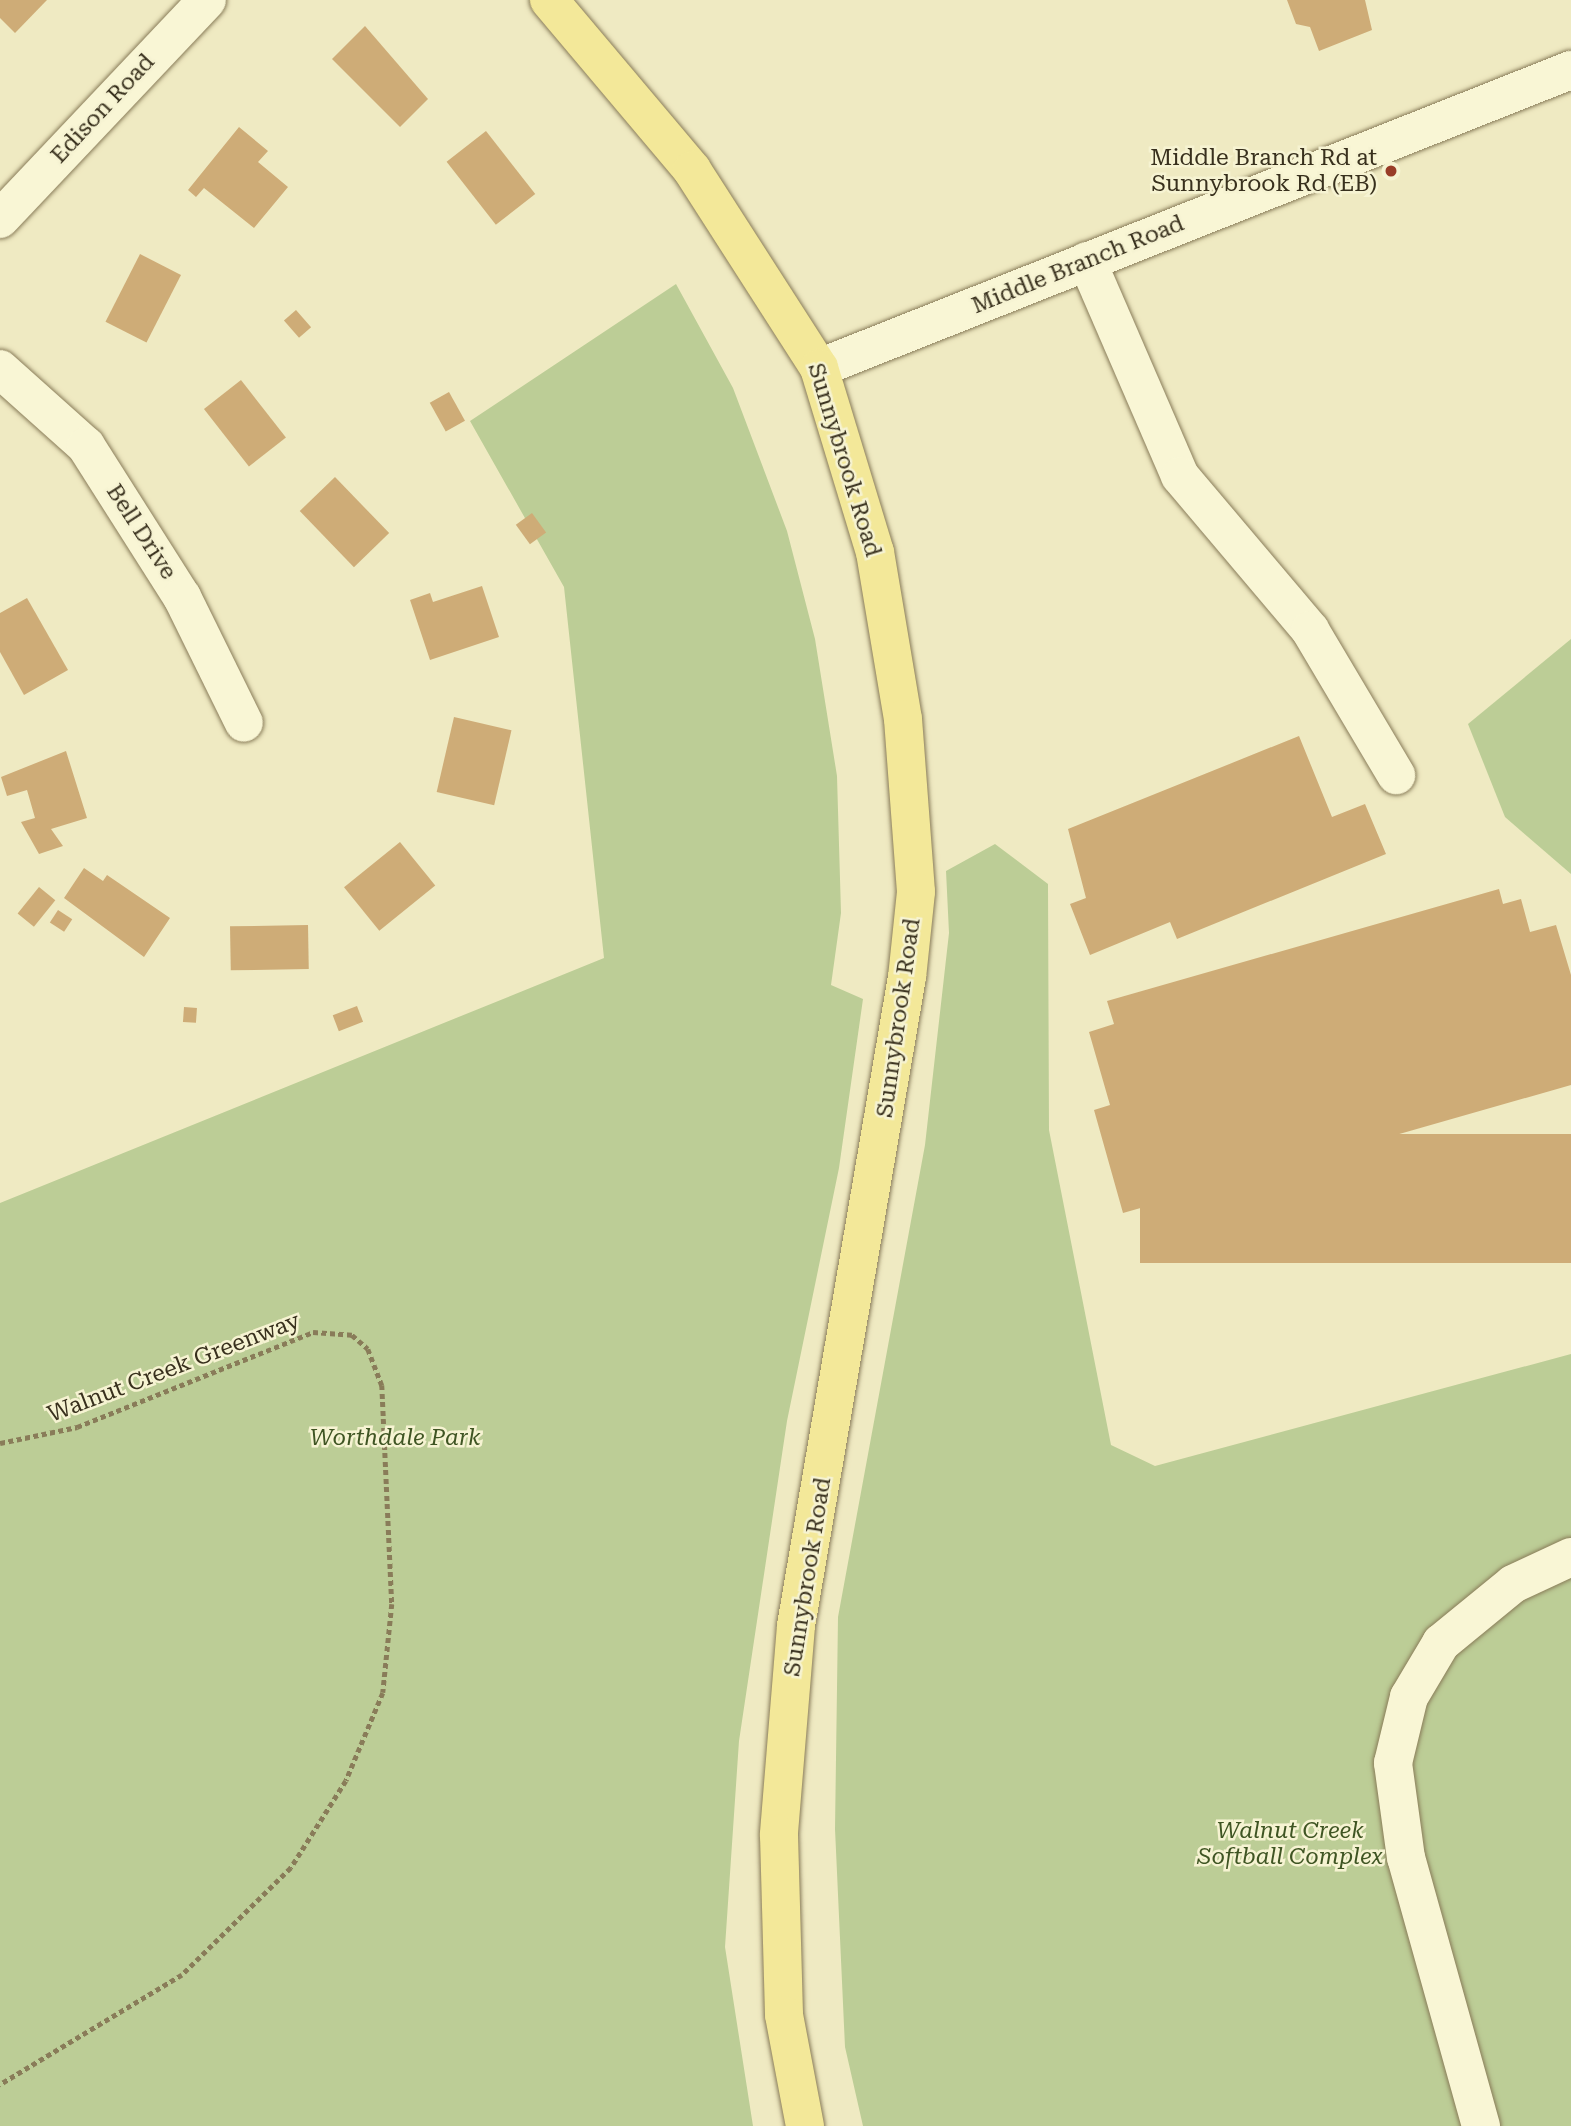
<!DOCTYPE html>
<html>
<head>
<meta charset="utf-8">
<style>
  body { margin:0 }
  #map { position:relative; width:1571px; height:2126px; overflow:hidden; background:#efeac2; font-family:"Roboto Serif",serif }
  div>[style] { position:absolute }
  .green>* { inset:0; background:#bccd96 }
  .building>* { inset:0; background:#ceac77; transform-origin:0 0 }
  .path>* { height:4.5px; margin-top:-2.25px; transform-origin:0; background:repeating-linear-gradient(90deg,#897c59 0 5px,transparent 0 8.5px) }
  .roads { filter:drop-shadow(0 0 2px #897c59) drop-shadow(0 0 2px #897c59) }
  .minor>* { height:38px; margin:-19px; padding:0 19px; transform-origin:19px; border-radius:19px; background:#f9f6d5 }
  .major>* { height:38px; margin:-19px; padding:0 19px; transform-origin:19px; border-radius:19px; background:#f3e899 }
  .dots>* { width:19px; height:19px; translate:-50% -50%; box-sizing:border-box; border:4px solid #f6f3d2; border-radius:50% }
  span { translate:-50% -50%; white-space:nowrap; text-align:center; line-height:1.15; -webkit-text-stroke:5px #f6f3d2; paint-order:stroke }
  .street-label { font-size:23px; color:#38301d }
  .poi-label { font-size:23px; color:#38301d }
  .right { translate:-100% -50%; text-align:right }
  .park-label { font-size:23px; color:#3f5523; font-style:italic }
</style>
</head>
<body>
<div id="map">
  <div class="green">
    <i style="clip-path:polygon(676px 284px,733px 388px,787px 531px,815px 639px,837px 776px,841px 913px,831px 985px,863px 999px,839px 1168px,787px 1421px,739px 1741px,725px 1947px,753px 2126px,0 2126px,0 1203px,604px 958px,564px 587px,470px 421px)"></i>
    <i style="clip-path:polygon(1571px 639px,1571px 874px,1505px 817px,1468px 724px)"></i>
    <i style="clip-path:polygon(995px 844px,1048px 884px,1049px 1130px,1111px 1445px,1155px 1466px,1571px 1354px,1571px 2126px,863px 2126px,845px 2047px,835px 1829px,838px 1617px,925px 1145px,949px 933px,946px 871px)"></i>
  </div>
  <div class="building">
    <i style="clip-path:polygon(0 0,47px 0,15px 33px,0 18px)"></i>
    <i style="clip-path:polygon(1287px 0,1365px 0,1372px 30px,1319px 51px,1310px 27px,1296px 24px)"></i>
    <i style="clip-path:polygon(365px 26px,428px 99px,400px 127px,332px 59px)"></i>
    <i style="clip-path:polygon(239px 127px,268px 151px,258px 162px,288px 187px,254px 228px,204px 188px,196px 197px,188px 190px)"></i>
    <i style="left:486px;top:131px;width:80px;height:50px;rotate:52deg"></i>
    <i style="left:140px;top:254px;width:46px;height:76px;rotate:27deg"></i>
    <i style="left:296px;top:310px;width:23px;height:16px;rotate:49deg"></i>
    <i style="left:241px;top:380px;width:73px;height:47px;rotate:52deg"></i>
    <i style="left:449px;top:392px;width:33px;height:22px;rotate:61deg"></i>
    <i style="left:335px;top:477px;width:78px;height:49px;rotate:46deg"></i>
    <i style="left:532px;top:513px;width:24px;height:20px;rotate:54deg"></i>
    <i style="clip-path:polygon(482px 586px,499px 637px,430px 660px,410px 600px,430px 593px,433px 602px)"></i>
    <i style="clip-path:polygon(27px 598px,68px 670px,24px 695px,0 652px,0 613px)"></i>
    <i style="left:454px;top:717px;width:59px;height:77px;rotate:13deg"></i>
    <i style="clip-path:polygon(1299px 736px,1332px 817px,1365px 804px,1386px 854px,1177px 939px,1170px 922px,1090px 955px,1070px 904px,1086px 898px,1068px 829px)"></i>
    <i style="clip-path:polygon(66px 751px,87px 818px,51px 829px,63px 846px,39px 854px,21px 822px,35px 818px,27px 790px,7px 796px,1px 777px)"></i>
    <i style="left:400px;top:842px;width:56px;height:72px;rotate:51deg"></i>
    <i style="clip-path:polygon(84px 868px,103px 881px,107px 875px,170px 918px,144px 957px,64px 898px)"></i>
    <i style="left:39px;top:887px;width:21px;height:34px;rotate:39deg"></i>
    <i style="clip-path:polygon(1499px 889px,1503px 904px,1521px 899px,1530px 932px,1556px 925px,1571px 975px,1571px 1085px,1123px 1213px,1094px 1110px,1110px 1105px,1089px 1032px,1114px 1024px,1107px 1001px)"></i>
    <i style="left:58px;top:910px;width:17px;height:15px;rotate:33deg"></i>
    <i style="left:308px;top:925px;width:44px;height:78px;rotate:89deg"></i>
    <i style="left:357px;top:1006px;width:17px;height:26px;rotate:69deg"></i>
    <i style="left:184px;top:1007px;width:13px;height:15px;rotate:4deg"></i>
    <i style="left:1571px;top:1134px;width:129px;height:431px;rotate:90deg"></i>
  </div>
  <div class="path">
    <i style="left:0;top:1443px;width:79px;rotate:-11.7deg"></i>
    <i style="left:77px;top:1427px;width:254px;rotate:-21.9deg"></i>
    <i style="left:313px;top:1332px;width:39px;rotate:4deg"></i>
    <i style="left:352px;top:1335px;width:21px;rotate:41deg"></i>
    <i style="left:368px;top:1349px;width:39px;rotate:69deg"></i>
    <i style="left:382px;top:1385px;width:219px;rotate:87.4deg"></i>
    <i style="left:392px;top:1604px;width:89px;rotate:95.8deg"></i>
    <i style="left:383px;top:1693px;width:95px;rotate:112.8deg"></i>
    <i style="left:346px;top:1781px;width:103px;rotate:122.3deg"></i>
    <i style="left:291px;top:1868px;width:153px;rotate:135.5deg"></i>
    <i style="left:182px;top:1975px;width:213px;rotate:148.9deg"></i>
  </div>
  <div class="roads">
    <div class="minor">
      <i style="left:0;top:219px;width:301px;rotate:-46.6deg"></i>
      <i style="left:1087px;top:261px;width:234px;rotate:66.6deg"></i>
      <i style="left:1180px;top:476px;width:202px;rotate:49.8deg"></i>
      <i style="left:1310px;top:630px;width:169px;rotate:59.3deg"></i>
      <i style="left:819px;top:368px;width:809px;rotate:-21.62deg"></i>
      <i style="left:0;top:369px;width:115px;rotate:41.8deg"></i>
      <i style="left:86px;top:446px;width:179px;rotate:57.6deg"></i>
      <i style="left:182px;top:597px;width:140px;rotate:63.8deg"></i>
      <i style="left:1481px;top:2126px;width:278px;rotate:-105.6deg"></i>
      <i style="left:1406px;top:1858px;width:96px;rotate:-97.8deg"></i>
      <i style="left:1393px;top:1763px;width:68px;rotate:-76.4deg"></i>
      <i style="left:1409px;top:1697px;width:63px;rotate:-59.3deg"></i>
      <i style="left:1441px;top:1643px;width:93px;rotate:-39.3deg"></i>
      <i style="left:1513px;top:1584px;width:64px;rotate:-25deg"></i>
    </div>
    <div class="major">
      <i style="left:549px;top:0;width:222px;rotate:49.9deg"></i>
      <i style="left:692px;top:170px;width:235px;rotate:57.3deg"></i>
      <i style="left:819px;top:368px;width:192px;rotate:73.1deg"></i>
      <i style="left:875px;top:552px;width:169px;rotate:80.5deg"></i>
      <i style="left:903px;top:719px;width:173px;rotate:85.7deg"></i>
      <i style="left:916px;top:892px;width:85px;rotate:96deg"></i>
      <i style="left:907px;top:977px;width:658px;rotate:99.71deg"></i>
      <i style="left:796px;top:1626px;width:210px;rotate:94.7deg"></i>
      <i style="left:779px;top:1835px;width:180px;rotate:88.4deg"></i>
      <i style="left:784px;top:2015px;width:113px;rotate:79.3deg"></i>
    </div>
  </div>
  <div class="dots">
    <i style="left:1391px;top:171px;background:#993d28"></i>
  </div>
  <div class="street-label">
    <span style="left:103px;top:109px;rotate:-47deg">Edison Road</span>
    <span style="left:1078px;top:265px;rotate:-22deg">Middle Branch Road</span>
    <span style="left:844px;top:460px;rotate:73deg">Sunnybrook Road</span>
    <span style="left:141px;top:532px;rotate:57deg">Bell Drive</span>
    <span style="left:899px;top:1018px;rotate:-82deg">Sunnybrook Road</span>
    <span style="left:174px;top:1368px;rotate:-21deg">Walnut Creek Greenway</span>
    <span style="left:808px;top:1577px;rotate:-81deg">Sunnybrook Road</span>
  </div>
  <div class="poi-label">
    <span class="right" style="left:1377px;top:171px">Middle Branch Rd at<br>Sunnybrook Rd (EB)</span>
  </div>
  <div class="park-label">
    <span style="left:395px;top:1438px">Worthdale Park</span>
    <span style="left:1290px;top:1844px">Walnut Creek<br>Softball Complex</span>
  </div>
</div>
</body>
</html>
